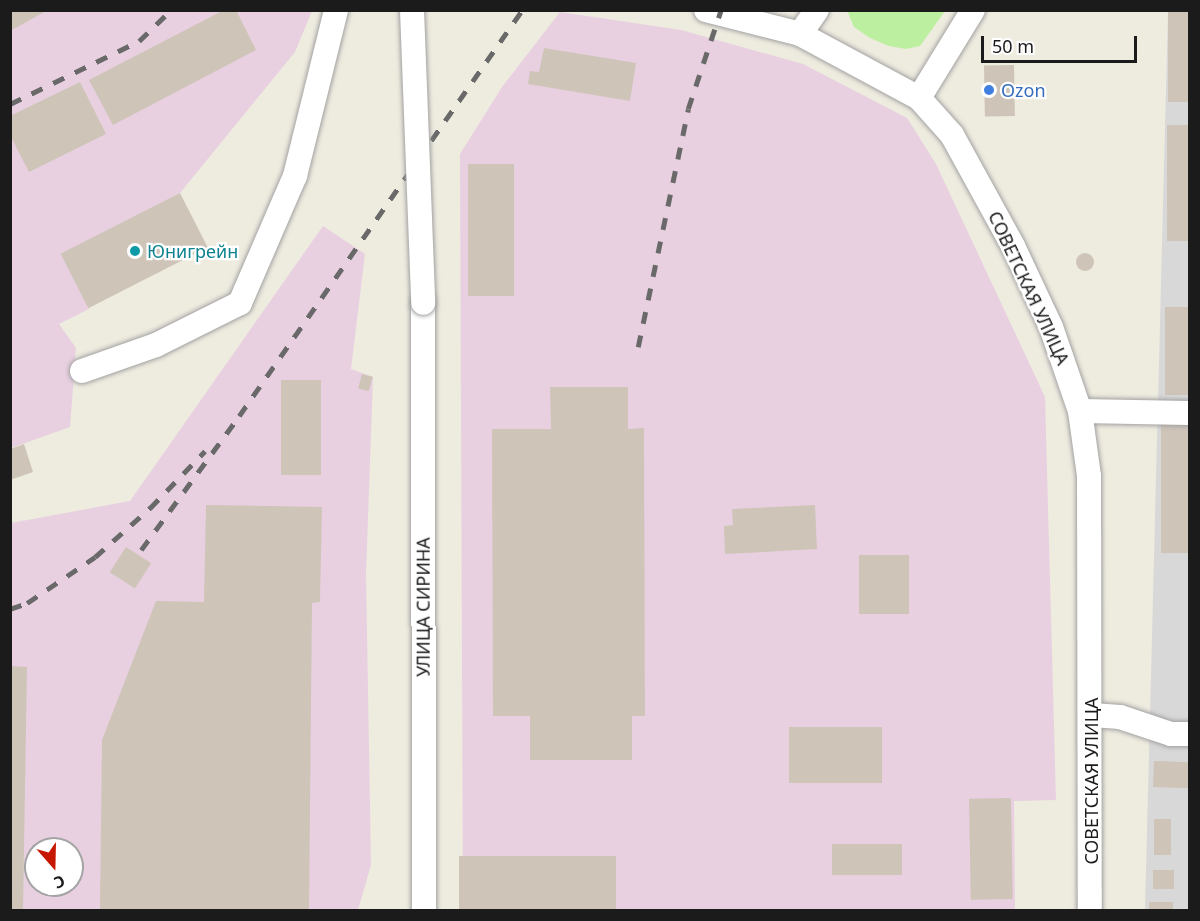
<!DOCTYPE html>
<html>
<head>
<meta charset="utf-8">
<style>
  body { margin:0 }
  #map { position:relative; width:1200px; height:921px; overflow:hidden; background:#eeebdf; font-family:"Noto Sans",sans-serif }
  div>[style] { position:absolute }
  .residential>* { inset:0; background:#d9d8d8 }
  .industrial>* { inset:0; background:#e8d0e1 }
  .grass>* { inset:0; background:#bcef9f }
  .building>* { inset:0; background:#cec4b8; transform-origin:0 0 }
  .round { border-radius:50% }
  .roads { filter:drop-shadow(0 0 2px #a2a2a2) drop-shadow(0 0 2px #a2a2a2) }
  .minor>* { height:24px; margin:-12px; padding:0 12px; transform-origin:12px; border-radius:12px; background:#fff }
  .rail>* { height:4.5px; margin-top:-2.25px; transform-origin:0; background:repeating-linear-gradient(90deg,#696969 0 12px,transparent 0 24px) }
  .bridges { filter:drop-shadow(0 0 2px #a2a2a2) drop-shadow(0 0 2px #a2a2a2) }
  .minor-bridge>* { height:24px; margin:-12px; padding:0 12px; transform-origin:12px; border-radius:12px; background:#fff }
  .dots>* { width:16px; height:16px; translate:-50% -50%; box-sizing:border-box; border:3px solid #fff; border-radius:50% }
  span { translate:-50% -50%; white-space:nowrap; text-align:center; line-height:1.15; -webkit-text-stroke:4.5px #fff; paint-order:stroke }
  .shop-label { font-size:18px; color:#366cbe }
  .left { translate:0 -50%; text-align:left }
  .culture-label { font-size:18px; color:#0d838f }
  .street-label { font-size:18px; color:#1b1b1b }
  .frame { position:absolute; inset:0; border:12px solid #1b1b1b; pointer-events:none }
  .north { position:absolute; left:24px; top:837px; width:60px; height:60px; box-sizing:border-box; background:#fff; border:2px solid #a4a4a4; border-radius:50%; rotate:160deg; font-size:16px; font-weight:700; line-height:24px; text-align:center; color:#1b1b1b }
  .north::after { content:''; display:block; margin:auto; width:21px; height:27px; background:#c61800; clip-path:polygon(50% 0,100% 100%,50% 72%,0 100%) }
  .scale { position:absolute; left:981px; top:36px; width:156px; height:27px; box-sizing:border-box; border:3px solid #1b1b1b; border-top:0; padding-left:8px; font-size:18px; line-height:21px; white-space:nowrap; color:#1b1b1b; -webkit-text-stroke:4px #fff; paint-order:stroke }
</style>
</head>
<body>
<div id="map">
  <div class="residential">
    <i style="clip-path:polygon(1168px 11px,1189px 11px,1189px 910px,1145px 910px)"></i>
  </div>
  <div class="industrial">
    <i style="clip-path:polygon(11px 11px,312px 11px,295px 52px,180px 193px,62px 255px,89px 309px,59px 324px,76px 348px,70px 427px,11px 448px)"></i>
    <i style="clip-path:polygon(560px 12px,681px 30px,803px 64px,907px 118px,936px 164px,1045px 397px,1056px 800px,1014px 801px,1015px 910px,463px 910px,460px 154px,502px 87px)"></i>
    <i style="clip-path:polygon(evenodd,323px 226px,365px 254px,351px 369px,373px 377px,366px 574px,371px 865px,358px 910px,11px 910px,11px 523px,130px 501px,323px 226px,36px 849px,72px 849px,72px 885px,36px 885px,36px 849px)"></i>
  </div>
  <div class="grass">
    <i style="clip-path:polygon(847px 10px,945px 10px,945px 11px,920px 46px,906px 49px,889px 46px,870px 38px,854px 27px)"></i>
  </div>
  <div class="building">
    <i style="clip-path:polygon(10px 10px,48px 10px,10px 31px)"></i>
    <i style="clip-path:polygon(224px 10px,236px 10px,256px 50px,113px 125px,89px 80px)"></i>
    <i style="left:1168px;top:10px;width:22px;height:92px"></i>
    <i style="clip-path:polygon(544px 48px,636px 63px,630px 101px,528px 84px,530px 71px,539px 72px)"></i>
    <i style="left:1014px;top:65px;width:51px;height:30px;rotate:89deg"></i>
    <i style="clip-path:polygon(80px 82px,106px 134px,29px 172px,10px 135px,10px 116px)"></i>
    <i style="left:1167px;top:125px;width:23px;height:116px"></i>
    <i style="left:468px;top:164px;width:46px;height:132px"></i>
    <i style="left:180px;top:193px;width:61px;height:134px;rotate:63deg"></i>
    <i class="round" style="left:1076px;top:253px;width:18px;height:18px"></i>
    <i style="left:1165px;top:307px;width:25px;height:88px"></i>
    <i style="left:362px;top:374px;width:11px;height:15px;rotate:15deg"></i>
    <i style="left:281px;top:380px;width:40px;height:95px"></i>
    <i style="clip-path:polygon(550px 387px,628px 387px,628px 429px,644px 428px,645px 716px,632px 716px,632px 760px,530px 760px,530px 716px,493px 716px,492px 429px,551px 429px)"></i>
    <i style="left:1161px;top:424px;width:29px;height:129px"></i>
    <i style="clip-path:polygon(24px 444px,33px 472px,10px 480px,10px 449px)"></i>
    <i style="clip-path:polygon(206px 505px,322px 507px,320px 602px,312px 603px,309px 910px,100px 910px,102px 740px,156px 601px,204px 602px)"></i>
    <i style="clip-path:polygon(815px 505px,817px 549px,725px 554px,724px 526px,733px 525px,732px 509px)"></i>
    <i style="left:126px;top:547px;width:30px;height:30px;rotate:33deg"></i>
    <i style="left:859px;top:555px;width:50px;height:59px"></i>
    <i style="clip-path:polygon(10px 666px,27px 667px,23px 910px,10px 910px)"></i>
    <i style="left:789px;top:727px;width:93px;height:56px"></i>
    <i style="left:1154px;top:761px;width:36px;height:26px;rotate:2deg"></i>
    <i style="left:1011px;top:798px;width:101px;height:42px;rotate:89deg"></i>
    <i style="left:1154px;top:819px;width:17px;height:36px"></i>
    <i style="left:832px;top:844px;width:70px;height:31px"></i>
    <i style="left:616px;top:856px;width:54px;height:157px;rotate:90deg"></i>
    <i style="left:1153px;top:870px;width:21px;height:19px"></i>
    <i style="left:1149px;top:902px;width:24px;height:8px"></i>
  </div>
  <div class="roads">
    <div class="minor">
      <i style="left:706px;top:10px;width:97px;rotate:14.3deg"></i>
      <i style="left:800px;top:34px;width:135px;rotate:28.3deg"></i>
      <i style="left:919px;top:98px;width:50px;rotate:48.3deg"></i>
      <i style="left:952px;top:135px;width:127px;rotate:61.2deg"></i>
      <i style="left:1013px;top:246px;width:89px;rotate:64.9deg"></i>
      <i style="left:1051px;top:327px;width:89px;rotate:71deg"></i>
      <i style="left:1080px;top:411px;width:66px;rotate:82.1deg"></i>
      <i style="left:1089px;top:476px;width:434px;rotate:89.9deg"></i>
      <i style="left:800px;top:34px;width:29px;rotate:-55deg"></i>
      <i style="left:919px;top:98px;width:103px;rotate:-58.5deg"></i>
      <i style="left:423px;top:303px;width:607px;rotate:89.91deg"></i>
      <i style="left:82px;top:371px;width:78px;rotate:-19.4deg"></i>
      <i style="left:156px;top:345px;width:94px;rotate:-26.6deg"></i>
      <i style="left:240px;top:303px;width:138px;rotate:-66.6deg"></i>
      <i style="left:295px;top:176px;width:171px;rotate:-76.1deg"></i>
      <i style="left:1080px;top:411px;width:110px;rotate:1deg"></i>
      <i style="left:1092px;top:715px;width:28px;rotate:4deg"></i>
      <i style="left:1120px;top:717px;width:54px;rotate:18.4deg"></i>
      <i style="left:1171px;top:734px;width:19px"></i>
    </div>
  </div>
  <div class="rail">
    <i style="left:10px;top:104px;width:144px;rotate:-26deg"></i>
    <i style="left:139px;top:41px;width:45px;rotate:-44.1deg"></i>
    <i style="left:638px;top:347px;width:243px;rotate:-78.1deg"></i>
    <i style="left:688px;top:109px;width:104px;rotate:-71.6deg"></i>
    <i style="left:141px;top:550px;width:166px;rotate:-53.8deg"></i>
    <i style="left:239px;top:416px;width:495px;rotate:-55.1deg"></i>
    <i style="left:10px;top:609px;width:18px;rotate:-19deg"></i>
    <i style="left:27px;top:603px;width:82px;rotate:-34.1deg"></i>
    <i style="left:95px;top:557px;width:74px;rotate:-41.7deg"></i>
    <i style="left:150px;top:508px;width:79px;rotate:-46deg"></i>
  </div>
  <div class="bridges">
    <div class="minor-bridge">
      <i style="left:412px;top:10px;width:293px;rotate:87.8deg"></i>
    </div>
  </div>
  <div class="dots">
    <i style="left:989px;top:90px;background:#3f7fe0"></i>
    <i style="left:135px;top:251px;background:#0f9aa8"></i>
  </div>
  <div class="shop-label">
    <span class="left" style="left:1001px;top:90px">Ozon</span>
  </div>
  <div class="culture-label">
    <span class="left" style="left:147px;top:251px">Юнигрейн</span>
  </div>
  <div class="street-label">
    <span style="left:1029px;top:288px;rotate:65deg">СОВЕТСКАЯ УЛИЦА</span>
    <span style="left:423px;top:607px;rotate:-90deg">УЛИЦА СИРИНА</span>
    <span style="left:1091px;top:781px;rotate:-90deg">СОВЕТСКАЯ УЛИЦА</span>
  </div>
  <div class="frame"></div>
  <div class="north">С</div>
  <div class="scale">50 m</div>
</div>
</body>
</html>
